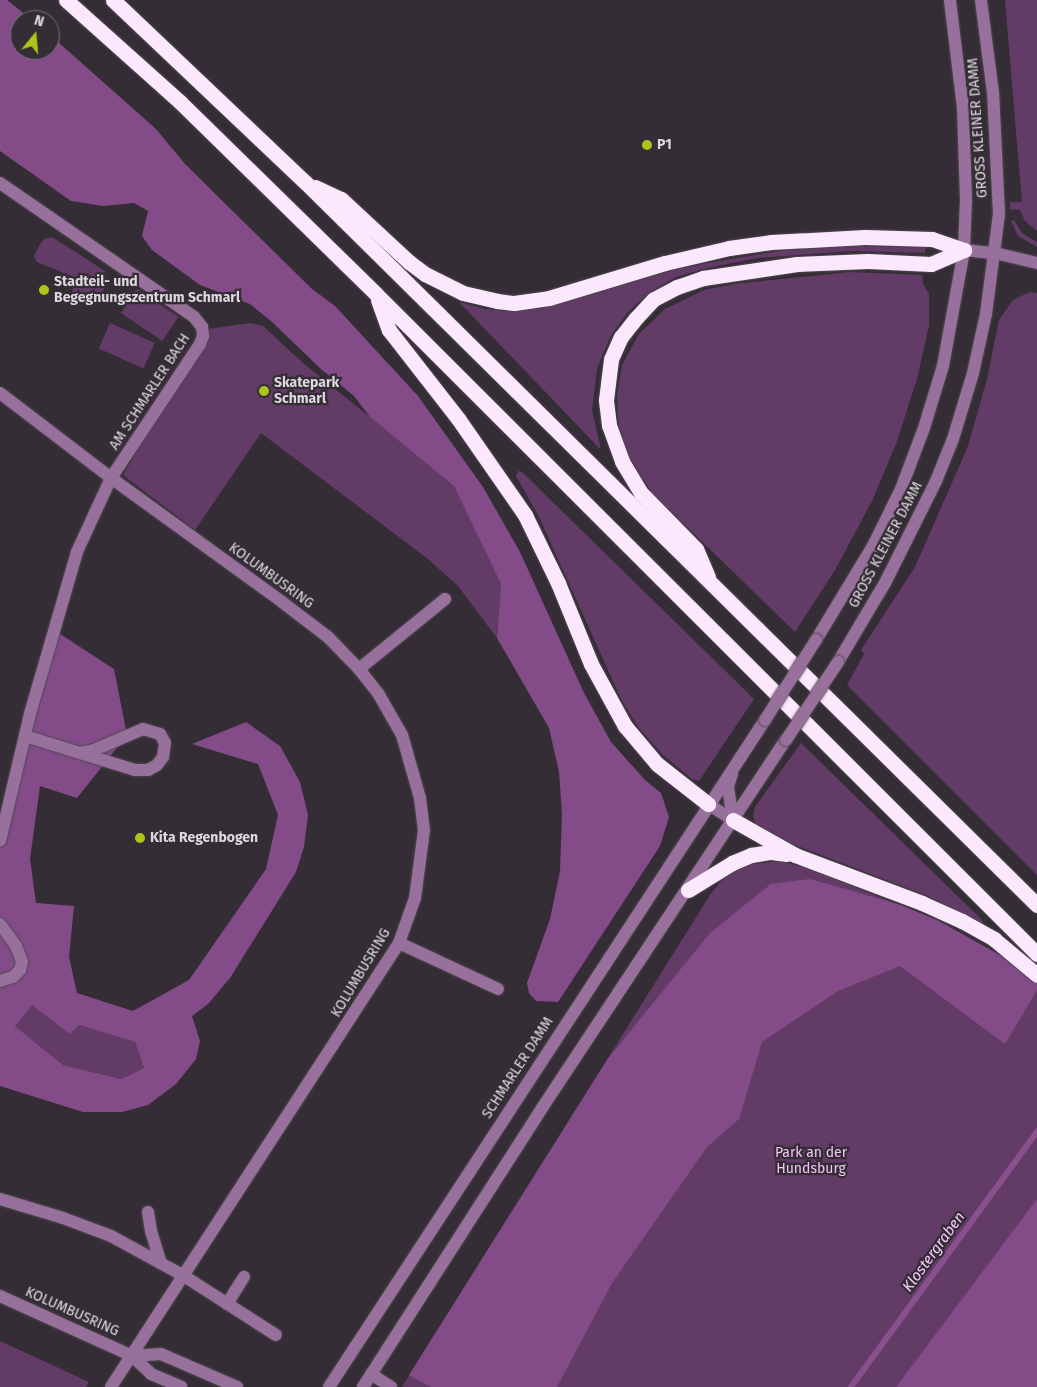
<!DOCTYPE html>
<html>
<head>
<meta charset="utf-8">
<style>
  body { margin:0 }
  #map { position:relative; width:1037px; height:1387px; overflow:hidden; background:#352d36; font-family:"Fira Sans",sans-serif }
  div>[style] { position:absolute }
  .green>* { inset:0; background:#633b67; transform-origin:0 0 }
  .forest>* { inset:0; background:#834c89 }
  .stream>* { height:5.5px; margin:-2.75px; padding:0 2.75px; transform-origin:2.75px; border-radius:2.75px; background:#88518e }
  .roads { filter:drop-shadow(0 0 1px #504851) drop-shadow(0 0 1px #504851) }
  .minor>* { height:12px; margin:-6px; padding:0 6px; transform-origin:6px; border-radius:6px; background:#97709b }
  .highway>* { height:15px; margin:-7.5px; padding:0 7.5px; transform-origin:7.5px; border-radius:7.5px; background:#fbe8fd }
  .bridges { filter:drop-shadow(0 0 1px #504851) drop-shadow(0 0 1px #504851) }
  .minor-bridge>* { height:12px; margin:-6px; padding:0 6px; transform-origin:6px; border-radius:6px; background:#97709b }
  .dots>* { width:14px; height:14px; translate:-50% -50%; box-sizing:border-box; border:2px solid #352d36; border-radius:50% }
  span { translate:-50% -50%; white-space:nowrap; text-align:center; line-height:1.15; -webkit-text-stroke:4.5px #352d36; paint-order:stroke }
  .street-label { font-size:14px; color:#ddd8de }
  .poi-label { font-size:14px; color:#ddd8de; font-weight:700 }
  .left { translate:0 -50%; text-align:left }
  .park-label { font-size:14px; color:#f2c3f6 }
  .water-label { font-size:15px; color:#f9cafe; font-style:italic }
  .north { position:absolute; left:10px; top:10px; width:50px; height:50px; box-sizing:border-box; background:#352d36; border:1px solid #787179; border-radius:50%; rotate:17deg; font-size:14px; font-weight:700; line-height:20px; text-align:center; color:#ddd8de }
  .north::after { content:''; display:block; margin:auto; width:18px; height:22px; background:#aac719; clip-path:polygon(50% 0,100% 100%,50% 72%,0 100%) }
</style>
</head>
<body>
<div id="map">
  <div class="green">
    <i style="clip-path:polygon(1005px 0,1037px 0,1037px 231px,1025px 221px,1020px 210px,1010px 209px,1010px 202px,1022px 202px)"></i>
    <i style="clip-path:polygon(1014px 220px,1022px 233px,1037px 242px,1037px 247px,1018px 236px,1011px 221px)"></i>
    <i style="clip-path:polygon(52px 237px,105px 271px,107px 280px,102px 294px,96px 301px,85px 301px,71px 296px,76px 278px,37px 262px,34px 256px,39px 246px,44px 239px)"></i>
    <i style="clip-path:polygon(860px 246px,925px 247px,925px 253px,851px 251px,758px 258px,707px 268px,676px 277px,650px 292px,628px 312px,610px 337px,597px 369px,592px 410px,601px 450px,459px 302px,485px 309px,511px 311px,542px 308px,674px 270px,707px 263px,785px 250px)"></i>
    <i style="clip-path:polygon(850px 272px,922px 275px,923px 284px,929px 294px,929px 325px,917px 379px,896px 444px,872px 501px,835px 570px,795px 632px,652px 493px,628px 456px,619px 427px,617px 397px,622px 365px,639px 334px,665px 309px,704px 290px,734px 284px)"></i>
    <i style="left:137px;top:289px;width:50px;height:29px;rotate:34deg"></i>
    <i style="clip-path:polygon(1030px 292px,1037px 293px,1037px 875px,847px 685px,864px 654px,861px 650px,915px 567px,968px 446px,987px 379px,999px 320px,1013px 300px)"></i>
    <i style="left:110px;top:323px;width:49px;height:28px;rotate:24deg"></i>
    <i style="clip-path:polygon(250px 323px,263px 326px,303px 363px,454px 485px,501px 584px,497px 638px,458px 586px,428px 559px,261px 433px,195px 530px,123px 475px,208px 329px)"></i>
    <i style="clip-path:polygon(518px 471px,522px 472px,754px 699px,699px 781px,692px 779px,663px 755px,639px 728px,622px 701px,539px 517px,516px 476px)"></i>
    <i style="clip-path:polygon(801px 743px,982px 920px,984px 924px,928px 896px,790px 843px,755px 823px,753px 815px,755px 807px)"></i>
    <i style="clip-path:polygon(782px 861px,818px 872px,939px 921px,1005px 958px,1037px 983px,1037px 1387px,402px 1387px,710px 895px,721px 881px,735px 871px,751px 864px)"></i>
    <i style="clip-path:polygon(32px 1004px,70px 1033px,79px 1025px,135px 1042px,144px 1068px,121px 1079px,63px 1065px,15px 1026px)"></i>
    <i style="clip-path:polygon(0 1341px,89px 1382px,86px 1387px,0 1387px)"></i>
  </div>
  <div class="forest">
    <i style="clip-path:polygon(0 0,7px 0,32px 20px,20px 20px,20px 50px,50px 50px,50px 35px,67px 50px,156px 129px,185px 164px,312px 289px,335px 306px,418px 396px,483px 487px,520px 552px,584px 693px,611px 742px,645px 780px,661px 793px,669px 817px,660px 846px,558px 1002px,536px 1001px,529px 993px,527px 983px,550px 919px,560px 871px,562px 814px,559px 772px,549px 728px,497px 638px,501px 584px,454px 486px,370px 417px,354px 396px,321px 369px,272px 322px,250px 304px,200px 285px,152px 250px,142px 236px,148px 211px,134px 203px,103px 206px,71px 201px,0 151px)"></i>
    <i style="clip-path:polygon(evenodd,54px 630px,114px 669px,127px 735px,77px 798px,40px 786px,30px 859px,36px 903px,74px 906px,69px 957px,77px 993px,133px 1011px,189px 980px,266px 869px,278px 815px,258px 764px,192px 744px,246px 722px,280px 746px,300px 782px,308px 815px,304px 847px,296px 872px,230px 978px,208px 1004px,192px 1016px,200px 1041px,196px 1059px,176px 1084px,148px 1105px,122px 1112px,83px 1112px,0 1086px,0 841px,54px 630px,32px 1005px,70px 1034px,79px 1025px,135px 1042px,144px 1068px,121px 1079px,63px 1065px,15px 1026px,32px 1005px)"></i>
    <i style="clip-path:polygon(810px 879px,901px 905px,939px 921px,1005px 958px,1037px 983px,1037px 990px,1005px 1044px,900px 966px,838px 991px,762px 1042px,739px 1119px,707px 1147px,612px 1283px,557px 1387px,431px 1387px,409px 1375px,607px 1060px,710px 933px,771px 884px)"></i>
    <i style="clip-path:polygon(1037px 1199px,1037px 1387px,896px 1387px)"></i>
  </div>
  <div class="stream">
    <i style="left:851px;top:1387px;width:316px;rotate:-53.9deg"></i>
  </div>
  <div class="roads">
    <div class="minor">
      <i style="left:0;top:183px;width:236px;rotate:34.6deg"></i>
      <i style="left:194px;top:317px;width:13px;rotate:51deg"></i>
      <i style="left:202px;top:327px;width:9px;rotate:84deg"></i>
      <i style="left:203px;top:336px;width:9px;rotate:111deg"></i>
      <i style="left:200px;top:344px;width:161px;rotate:123.6deg"></i>
      <i style="left:111px;top:478px;width:81px;rotate:114.7deg"></i>
      <i style="left:77px;top:552px;width:169px;rotate:106.2deg"></i>
      <i style="left:30px;top:714px;width:130px;rotate:103.3deg"></i>
      <i style="left:964px;top:250px;width:31px;rotate:6deg"></i>
      <i style="left:995px;top:253px;width:43px;rotate:13.4deg"></i>
      <i style="left:0;top:393px;width:140px;rotate:37.4deg"></i>
      <i style="left:111px;top:478px;width:211px;rotate:35.9deg"></i>
      <i style="left:282px;top:602px;width:58px;rotate:37.3deg"></i>
      <i style="left:328px;top:637px;width:45px;rotate:45.9deg"></i>
      <i style="left:359px;top:669px;width:31px;rotate:52deg"></i>
      <i style="left:378px;top:693px;width:48px;rotate:60.3deg"></i>
      <i style="left:402px;top:735px;width:66px;rotate:74.1deg"></i>
      <i style="left:420px;top:798px;width:32px;rotate:83deg"></i>
      <i style="left:424px;top:830px;width:69px;rotate:97.5deg"></i>
      <i style="left:415px;top:898px;width:48px;rotate:109.6deg"></i>
      <i style="left:399px;top:943px;width:529px;rotate:122.97deg"></i>
      <i style="left:816px;top:640px;width:110px;rotate:-58.8deg"></i>
      <i style="left:873px;top:546px;width:64px;rotate:-63.8deg"></i>
      <i style="left:901px;top:489px;width:65px;rotate:-69.3deg"></i>
      <i style="left:924px;top:428px;width:65px;rotate:-73deg"></i>
      <i style="left:943px;top:366px;width:118px;rotate:-79.7deg"></i>
      <i style="left:964px;top:250px;width:50px;rotate:-87.7deg"></i>
      <i style="left:966px;top:200px;width:92px;rotate:-91.9deg"></i>
      <i style="left:963px;top:108px;width:109px;rotate:-96.9deg"></i>
      <i style="left:838px;top:662px;width:92px;rotate:-59.3deg"></i>
      <i style="left:885px;top:583px;width:114px;rotate:-63.4deg"></i>
      <i style="left:936px;top:481px;width:45px;rotate:-68deg"></i>
      <i style="left:953px;top:439px;width:69px;rotate:-73.1deg"></i>
      <i style="left:973px;top:373px;width:60px;rotate:-77.6deg"></i>
      <i style="left:986px;top:314px;width:101px;rotate:-82.6deg"></i>
      <i style="left:999px;top:214px;width:121px;rotate:-92.8deg"></i>
      <i style="left:993px;top:93px;width:94px;rotate:-97.4deg"></i>
      <i style="left:359px;top:669px;width:111px;rotate:-39.1deg"></i>
      <i style="left:25px;top:736px;width:115px;rotate:17.2deg"></i>
      <i style="left:135px;top:770px;width:13px"></i>
      <i style="left:148px;top:770px;width:10px;rotate:-29deg"></i>
      <i style="left:157px;top:765px;width:10px;rotate:-53deg"></i>
      <i style="left:163px;top:757px;width:14px;rotate:-82deg"></i>
      <i style="left:165px;top:743px;width:10px;rotate:-119deg"></i>
      <i style="left:160px;top:734px;width:18px;rotate:-164deg"></i>
      <i style="left:143px;top:729px;width:53px;rotate:156.8deg"></i>
      <i style="left:94px;top:750px;width:14px;rotate:168deg"></i>
      <i style="left:732px;top:774px;width:13px;rotate:108deg"></i>
      <i style="left:728px;top:786px;width:34px;rotate:82deg"></i>
      <i style="left:708px;top:804px;width:30px;rotate:33deg"></i>
      <i style="left:0;top:924px;width:27px;rotate:54deg"></i>
      <i style="left:16px;top:946px;width:17px;rotate:69deg"></i>
      <i style="left:22px;top:962px;width:8px;rotate:104deg"></i>
      <i style="left:20px;top:970px;width:10px;rotate:135deg"></i>
      <i style="left:13px;top:977px;width:14px;rotate:163deg"></i>
      <i style="left:399px;top:943px;width:109px;rotate:24.9deg"></i>
      <i style="left:0;top:1199px;width:66px;rotate:16.8deg"></i>
      <i style="left:63px;top:1218px;width:51px;rotate:20.6deg"></i>
      <i style="left:111px;top:1236px;width:83px;rotate:28.7deg"></i>
      <i style="left:184px;top:1276px;width:109px;rotate:32.7deg"></i>
      <i style="left:148px;top:1212px;width:19px;rotate:81deg"></i>
      <i style="left:151px;top:1231px;width:34px;rotate:73deg"></i>
      <i style="left:0;top:1296px;width:145px;rotate:24.4deg"></i>
      <i style="left:132px;top:1356px;width:26px;rotate:43deg"></i>
      <i style="left:151px;top:1374px;width:33px;rotate:23deg"></i>
      <i style="left:227px;top:1304px;width:32px;rotate:-58deg"></i>
      <i style="left:132px;top:1356px;width:29px;rotate:-4deg"></i>
      <i style="left:161px;top:1354px;width:83px;rotate:23.5deg"></i>
      <i style="left:371px;top:1374px;width:24px;rotate:33deg"></i>
      <i style="left:329px;top:1387px;width:797px;rotate:-56.83deg"></i>
      <i style="left:363px;top:1387px;width:331px;rotate:-57.3deg"></i>
      <i style="left:542px;top:1108px;width:442px;rotate:-56.5deg"></i>
    </div>
    <div class="highway">
      <i style="left:66px;top:0;width:153px;rotate:41.8deg"></i>
      <i style="left:180px;top:102px;width:274px;rotate:44.4deg"></i>
      <i style="left:376px;top:294px;width:934px;rotate:44.96deg"></i>
      <i style="left:113px;top:0;width:265px;rotate:43.5deg"></i>
      <i style="left:305px;top:182px;width:1029px;rotate:44.65deg"></i>
      <i style="left:315px;top:187px;width:29px;rotate:25deg"></i>
      <i style="left:341px;top:199px;width:93px;rotate:42.8deg"></i>
      <i style="left:409px;top:262px;width:20px;rotate:37deg"></i>
      <i style="left:425px;top:274px;width:42px;rotate:26.6deg"></i>
      <i style="left:463px;top:293px;width:35px;rotate:13deg"></i>
      <i style="left:497px;top:301px;width:17px;rotate:7deg"></i>
      <i style="left:514px;top:303px;width:35px;rotate:-8deg"></i>
      <i style="left:549px;top:298px;width:121px;rotate:-16.8deg"></i>
      <i style="left:665px;top:263px;width:66px;rotate:-13.2deg"></i>
      <i style="left:729px;top:248px;width:42px;rotate:-8.1deg"></i>
      <i style="left:771px;top:242px;width:94px;rotate:-3deg"></i>
      <i style="left:865px;top:237px;width:67px;rotate:1.7deg"></i>
      <i style="left:932px;top:239px;width:34px;rotate:19deg"></i>
      <i style="left:378px;top:300px;width:32px;rotate:70deg"></i>
      <i style="left:389px;top:330px;width:114px;rotate:52.1deg"></i>
      <i style="left:459px;top:420px;width:116px;rotate:55.2deg"></i>
      <i style="left:525px;top:515px;width:76px;rotate:64.1deg"></i>
      <i style="left:558px;top:583px;width:87px;rotate:67.8deg"></i>
      <i style="left:591px;top:664px;width:71px;rotate:61.3deg"></i>
      <i style="left:625px;top:726px;width:50px;rotate:49.9deg"></i>
      <i style="left:657px;top:764px;width:65px;rotate:38.1deg"></i>
      <i style="left:708px;top:577px;width:30px;rotate:-113deg"></i>
      <i style="left:696px;top:549px;width:78px;rotate:-134.5deg"></i>
      <i style="left:641px;top:493px;width:37px;rotate:-121deg"></i>
      <i style="left:622px;top:461px;width:38px;rotate:-110deg"></i>
      <i style="left:609px;top:425px;width:25px;rotate:-97deg"></i>
      <i style="left:606px;top:400px;width:41px;rotate:-83deg"></i>
      <i style="left:611px;top:359px;width:24px;rotate:-66deg"></i>
      <i style="left:621px;top:337px;width:24px;rotate:-52deg"></i>
      <i style="left:636px;top:318px;width:26px;rotate:-47deg"></i>
      <i style="left:654px;top:299px;width:26px;rotate:-28deg"></i>
      <i style="left:677px;top:287px;width:28px;rotate:-19deg"></i>
      <i style="left:703px;top:278px;width:95px;rotate:-8.5deg"></i>
      <i style="left:797px;top:264px;width:71px;rotate:-2.4deg"></i>
      <i style="left:868px;top:261px;width:63px;rotate:2.7deg"></i>
      <i style="left:931px;top:264px;width:36px;rotate:-23deg"></i>
      <i style="left:733px;top:820px;width:71px;rotate:29.4deg"></i>
      <i style="left:795px;top:855px;width:136px;rotate:20.7deg"></i>
      <i style="left:922px;top:903px;width:44px;rotate:24.2deg"></i>
      <i style="left:962px;top:921px;width:37px;rotate:29deg"></i>
      <i style="left:994px;top:939px;width:56px;rotate:39.9deg"></i>
      <i style="left:688px;top:890px;width:52px;rotate:-31.5deg"></i>
      <i style="left:732px;top:863px;width:21px;rotate:-23deg"></i>
      <i style="left:751px;top:855px;width:20px;rotate:-9deg"></i>
      <i style="left:771px;top:852px;width:16px;rotate:7deg"></i>
    </div>
  </div>
  <div class="bridges">
    <div class="minor-bridge">
      <i style="left:765px;top:720px;width:95px;rotate:-57.5deg"></i>
      <i style="left:786px;top:740px;width:94px;rotate:-56.3deg"></i>
    </div>
  </div>
  <div class="dots">
    <i style="left:647px;top:145px;background:#aac719"></i>
    <i style="left:44px;top:290px;background:#aac719"></i>
    <i style="left:264px;top:391px;background:#aac719"></i>
    <i style="left:140px;top:838px;background:#aac719"></i>
  </div>
  <div class="street-label">
    <span style="left:978px;top:128px;rotate:-94deg">GROSS KLEINER DAMM</span>
    <span style="left:150px;top:392px;rotate:-57deg">AM SCHMARLER BACH</span>
    <span style="left:886px;top:545px;rotate:-62deg">GROSS KLEINER DAMM</span>
    <span style="left:271px;top:576px;rotate:36deg">KOLUMBUSRING</span>
    <span style="left:361px;top:973px;rotate:-59deg">KOLUMBUSRING</span>
    <span style="left:518px;top:1068px;rotate:-57deg">SCHMARLER DAMM</span>
    <span style="left:72px;top:1312px;rotate:24deg">KOLUMBUSRING</span>
  </div>
  <div class="poi-label">
    <span class="left" style="left:657px;top:145px">P1</span>
    <span class="left" style="left:54px;top:290px">Stadteil- und<br>Begegnungszentrum Schmarl</span>
    <span class="left" style="left:274px;top:391px">Skatepark<br>Schmarl</span>
    <span class="left" style="left:150px;top:838px">Kita Regenbogen</span>
  </div>
  <div class="park-label">
    <span style="left:811px;top:1161px">Park an der<br>Hundsburg</span>
  </div>
  <div class="water-label">
    <span style="left:934px;top:1252px;rotate:-54deg">Klostergraben</span>
  </div>
  <div class="north">N</div>
</div>
</body>
</html>
